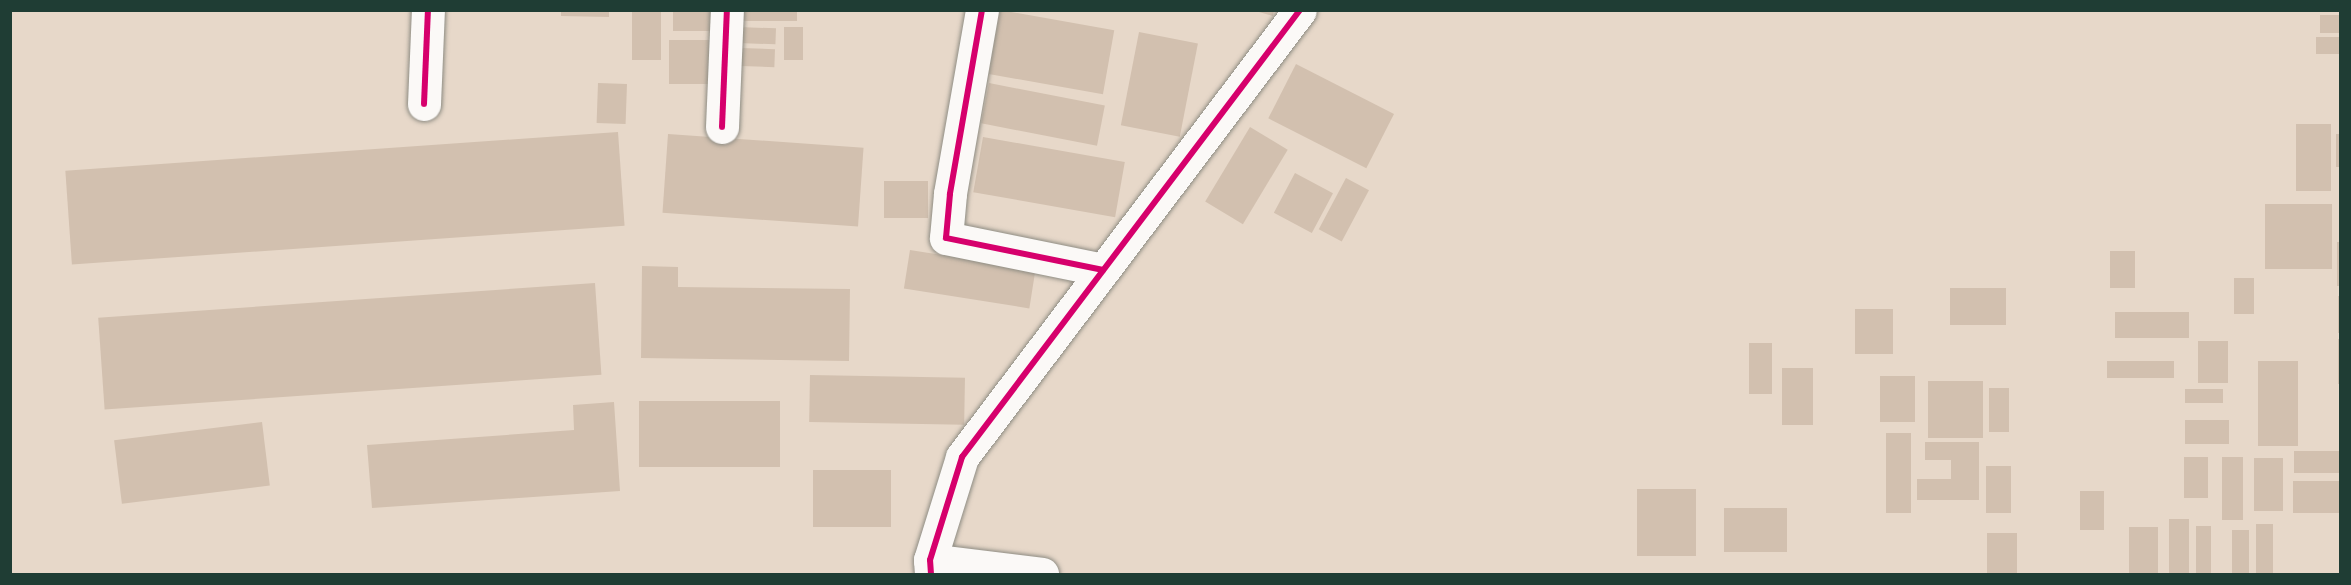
<!DOCTYPE html>
<html>
<head>
<meta charset="utf-8">
<style>
  body { margin:0 }
  #map { position:relative; width:2351px; height:585px; overflow:hidden; background:#e7d8c9; font-family:"IM FELL English",serif }
  div>[style] { position:absolute }
  .building>* { inset:0; background:#d2c0af; transform-origin:0 0 }
  .roads { filter:drop-shadow(0 0 2px #8e8c83) drop-shadow(0 0 2px #8e8c83) }
  .minor>* { height:33px; margin:-16.5px; padding:0 16.5px; transform-origin:16.5px; border-radius:16.5px; background:#fbf9f7 }
  .cycleway>* { height:6px; margin:-3px; padding:0 3px; transform-origin:3px; border-radius:3px; background:#d6006c }
  span { translate:-50% -50%; white-space:nowrap; text-align:center; line-height:1.15; -webkit-text-stroke:5px #fff; paint-order:stroke }
  .frame { position:absolute; inset:0; border:12px solid #1f3d34; pointer-events:none }
</style>
</head>
<body>
<div id="map">
  <div class="building">
    <i style="clip-path:polygon(561px 10px,609px 10px,609px 17px,561px 16px)"></i>
    <i style="left:632px;top:10px;width:29px;height:50px"></i>
    <i style="left:673px;top:10px;width:47px;height:21px"></i>
    <i style="left:734px;top:10px;width:63px;height:11px"></i>
    <i style="left:1000px;top:10px;width:116px;height:65px;rotate:10deg"></i>
    <i style="clip-path:polygon(1252px 10px,1274px 10px,1273px 16px)"></i>
    <i style="left:2320px;top:15px;width:20px;height:18px"></i>
    <i style="left:738px;top:27px;width:38px;height:16px;rotate:2deg"></i>
    <i style="left:784px;top:27px;width:19px;height:33px"></i>
    <i style="left:1139px;top:32px;width:60px;height:95px;rotate:11deg"></i>
    <i style="left:2316px;top:37px;width:24px;height:17px"></i>
    <i style="left:669px;top:40px;width:42px;height:44px"></i>
    <i style="left:741px;top:48px;width:34px;height:18px;rotate:2deg"></i>
    <i style="left:1296px;top:64px;width:110px;height:61px;rotate:27deg"></i>
    <i style="left:598px;top:83px;width:29px;height:40px;rotate:2deg"></i>
    <i style="left:989px;top:83px;width:118px;height:41px;rotate:11deg"></i>
    <i style="left:2296px;top:124px;width:35px;height:67px"></i>
    <i style="left:1250px;top:127px;width:44px;height:87px;rotate:31deg"></i>
    <i style="left:618px;top:132px;width:94px;height:554px;rotate:86deg"></i>
    <i style="left:668px;top:134px;width:196px;height:79px;rotate:4deg"></i>
    <i style="left:2336px;top:134px;width:4px;height:33px"></i>
    <i style="left:983px;top:137px;width:144px;height:56px;rotate:10deg"></i>
    <i style="left:1295px;top:173px;width:43px;height:45px;rotate:28deg"></i>
    <i style="left:1346px;top:178px;width:26px;height:58px;rotate:28deg"></i>
    <i style="left:884px;top:181px;width:44px;height:37px"></i>
    <i style="left:2265px;top:204px;width:67px;height:65px"></i>
    <i style="left:2337px;top:242px;width:3px;height:44px"></i>
    <i style="left:910px;top:250px;width:127px;height:39px;rotate:9deg"></i>
    <i style="left:2110px;top:251px;width:25px;height:37px"></i>
    <i style="clip-path:polygon(642px 266px,678px 267px,678px 287px,850px 289px,849px 361px,641px 358px)"></i>
    <i style="left:2234px;top:278px;width:20px;height:36px"></i>
    <i style="left:595px;top:283px;width:92px;height:498px;rotate:86deg"></i>
    <i style="left:1950px;top:288px;width:56px;height:37px"></i>
    <i style="left:2338px;top:296px;width:2px;height:37px"></i>
    <i style="left:1855px;top:309px;width:38px;height:45px"></i>
    <i style="left:2115px;top:312px;width:74px;height:26px"></i>
    <i style="left:2338px;top:339px;width:2px;height:45px"></i>
    <i style="left:2198px;top:341px;width:30px;height:42px"></i>
    <i style="left:1749px;top:343px;width:23px;height:51px"></i>
    <i style="left:2107px;top:361px;width:67px;height:17px"></i>
    <i style="left:2258px;top:361px;width:40px;height:85px"></i>
    <i style="left:1782px;top:368px;width:31px;height:57px"></i>
    <i style="left:810px;top:375px;width:155px;height:47px;rotate:1deg"></i>
    <i style="left:1880px;top:376px;width:35px;height:46px"></i>
    <i style="left:1928px;top:381px;width:55px;height:57px"></i>
    <i style="left:1989px;top:388px;width:20px;height:44px"></i>
    <i style="left:2185px;top:389px;width:38px;height:14px"></i>
    <i style="left:639px;top:401px;width:141px;height:66px"></i>
    <i style="clip-path:polygon(614px 402px,620px 491px,372px 508px,367px 445px,574px 430px,573px 405px)"></i>
    <i style="left:2185px;top:420px;width:44px;height:24px"></i>
    <i style="left:262px;top:422px;width:64px;height:149px;rotate:83deg"></i>
    <i style="left:1886px;top:433px;width:25px;height:80px"></i>
    <i style="clip-path:polygon(1925px 442px,1979px 442px,1979px 500px,1917px 500px,1917px 479px,1951px 479px,1951px 460px,1925px 460px)"></i>
    <i style="left:2294px;top:451px;width:46px;height:22px"></i>
    <i style="left:2184px;top:457px;width:24px;height:41px"></i>
    <i style="left:2222px;top:457px;width:21px;height:63px"></i>
    <i style="left:2254px;top:458px;width:29px;height:53px"></i>
    <i style="left:1986px;top:466px;width:25px;height:47px"></i>
    <i style="left:813px;top:470px;width:78px;height:57px"></i>
    <i style="left:2293px;top:481px;width:47px;height:32px"></i>
    <i style="left:1637px;top:489px;width:59px;height:67px"></i>
    <i style="left:2080px;top:491px;width:24px;height:39px"></i>
    <i style="left:1724px;top:508px;width:63px;height:44px"></i>
    <i style="left:2169px;top:519px;width:20px;height:55px"></i>
    <i style="left:2256px;top:524px;width:17px;height:50px"></i>
    <i style="left:2196px;top:526px;width:15px;height:48px"></i>
    <i style="left:2129px;top:527px;width:29px;height:47px"></i>
    <i style="left:2232px;top:530px;width:17px;height:44px"></i>
    <i style="left:1987px;top:533px;width:30px;height:41px"></i>
  </div>
  <div class="roads">
    <div class="minor">
      <i style="left:982px;top:10px;width:187px;rotate:99.9deg"></i>
      <i style="left:950px;top:194px;width:44px;rotate:95.2deg"></i>
      <i style="left:946px;top:238px;width:160px;rotate:11.5deg"></i>
      <i style="left:424px;top:104px;width:94px;rotate:-87.6deg"></i>
      <i style="left:722px;top:127px;width:117px;rotate:-87.6deg"></i>
      <i style="left:930px;top:560px;width:113px;rotate:7.1deg"></i>
      <i style="left:931px;top:574px;width:14px;rotate:-94deg"></i>
      <i style="left:930px;top:560px;width:108px;rotate:-72.7deg"></i>
      <i style="left:962px;top:457px;width:560px;rotate:-52.91deg"></i>
    </div>
  </div>
  <div class="cycleway">
    <i style="left:982px;top:10px;width:187px;rotate:99.9deg"></i>
    <i style="left:950px;top:194px;width:44px;rotate:95.2deg"></i>
    <i style="left:946px;top:238px;width:160px;rotate:11.5deg"></i>
    <i style="left:424px;top:104px;width:94px;rotate:-87.6deg"></i>
    <i style="left:722px;top:127px;width:117px;rotate:-87.6deg"></i>
    <i style="left:931px;top:574px;width:14px;rotate:-94deg"></i>
    <i style="left:930px;top:560px;width:108px;rotate:-72.7deg"></i>
    <i style="left:962px;top:457px;width:560px;rotate:-52.91deg"></i>
  </div>
  <div class="frame"></div>
</div>
</body>
</html>
